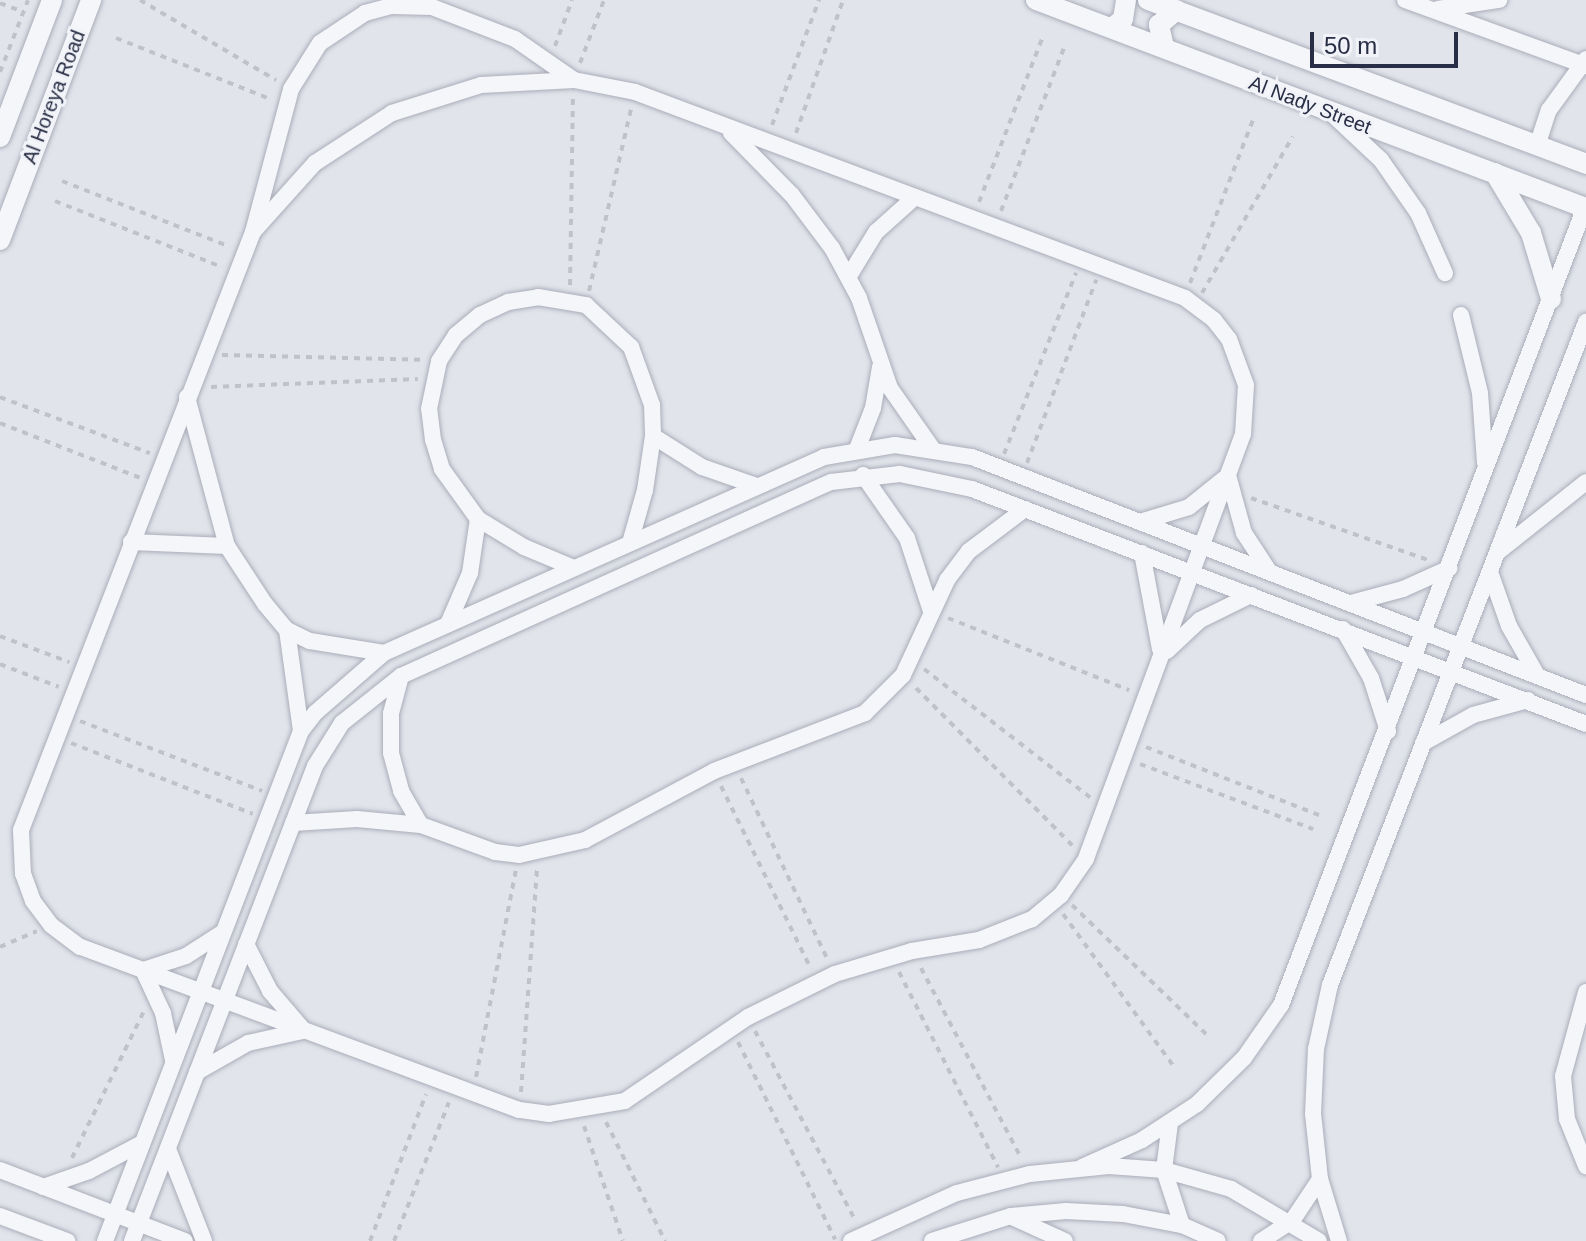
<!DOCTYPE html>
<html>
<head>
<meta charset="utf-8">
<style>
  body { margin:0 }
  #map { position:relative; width:1586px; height:1241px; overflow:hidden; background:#e1e4eb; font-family:Arial,sans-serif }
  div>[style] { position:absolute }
  .path>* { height:4px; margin-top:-2px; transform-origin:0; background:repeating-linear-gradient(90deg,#c0c2ca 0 6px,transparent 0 12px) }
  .roads { filter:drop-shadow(0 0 2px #aaadb9) drop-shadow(0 0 2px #aaadb9) }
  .minor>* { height:16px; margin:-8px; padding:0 8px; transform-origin:8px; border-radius:8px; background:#f5f6f9 }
  .tertiary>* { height:20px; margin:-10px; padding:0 10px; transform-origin:10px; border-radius:10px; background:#f5f6f9 }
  span { translate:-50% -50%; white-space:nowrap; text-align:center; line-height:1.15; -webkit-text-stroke:6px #f1f3f8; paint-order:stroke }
  .street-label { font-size:20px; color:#282e45 }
  .scale { position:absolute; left:1310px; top:32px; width:148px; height:36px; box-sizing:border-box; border:4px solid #282e45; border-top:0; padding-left:10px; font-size:24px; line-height:28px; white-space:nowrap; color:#282e45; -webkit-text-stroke:6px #f1f3f8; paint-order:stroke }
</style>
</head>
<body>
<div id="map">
  <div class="path">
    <i style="left:140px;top:0;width:158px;rotate:30.5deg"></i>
    <i style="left:0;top:3px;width:25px;rotate:21deg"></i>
    <i style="left:116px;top:38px;width:166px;rotate:21.6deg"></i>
    <i style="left:555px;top:46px;width:49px;rotate:-69.7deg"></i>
    <i style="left:580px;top:63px;width:67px;rotate:-69.1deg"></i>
    <i style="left:0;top:72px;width:77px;rotate:-68.7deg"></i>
    <i style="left:772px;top:125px;width:134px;rotate:-69.4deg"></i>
    <i style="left:796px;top:133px;width:141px;rotate:-70.5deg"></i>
    <i style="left:62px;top:181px;width:180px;rotate:21.4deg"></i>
    <i style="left:55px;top:201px;width:180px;rotate:21.6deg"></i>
    <i style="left:979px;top:202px;width:178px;rotate:-68.9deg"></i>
    <i style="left:1001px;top:211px;width:178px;rotate:-68.9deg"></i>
    <i style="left:1190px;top:283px;width:178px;rotate:-68.9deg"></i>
    <i style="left:570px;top:285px;width:187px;rotate:-89.1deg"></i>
    <i style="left:589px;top:291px;width:187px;rotate:-77deg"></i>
    <i style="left:1202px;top:293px;width:181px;rotate:-59.9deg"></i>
    <i style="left:222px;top:355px;width:199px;rotate:1.4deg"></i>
    <i style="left:211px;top:387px;width:207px;rotate:-2.2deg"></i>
    <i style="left:0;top:397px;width:160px;rotate:20.5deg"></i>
    <i style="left:0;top:423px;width:150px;rotate:21.4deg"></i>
    <i style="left:1004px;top:454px;width:195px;rotate:-68.3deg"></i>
    <i style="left:1027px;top:463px;width:196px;rotate:-69.3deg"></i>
    <i style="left:1251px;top:498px;width:188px;rotate:19.3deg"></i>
    <i style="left:948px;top:618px;width:195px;rotate:21.7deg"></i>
    <i style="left:0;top:636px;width:74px;rotate:20.6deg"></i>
    <i style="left:0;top:664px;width:63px;rotate:21.3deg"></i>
    <i style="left:924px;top:669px;width:211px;rotate:37.7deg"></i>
    <i style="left:916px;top:688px;width:223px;rotate:45.2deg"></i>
    <i style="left:80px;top:721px;width:195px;rotate:21deg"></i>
    <i style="left:71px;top:743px;width:195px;rotate:21.3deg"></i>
    <i style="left:1146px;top:747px;width:186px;rotate:21.5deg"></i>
    <i style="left:1140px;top:764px;width:185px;rotate:20.6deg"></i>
    <i style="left:741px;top:778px;width:199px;rotate:64.5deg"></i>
    <i style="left:721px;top:786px;width:204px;rotate:63.8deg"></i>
    <i style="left:1072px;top:905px;width:192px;rotate:43.9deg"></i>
    <i style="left:1063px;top:914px;width:189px;rotate:54deg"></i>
    <i style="left:0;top:947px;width:40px;rotate:-23.4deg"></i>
    <i style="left:921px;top:968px;width:215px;rotate:62.2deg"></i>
    <i style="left:899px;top:972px;width:219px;rotate:63.1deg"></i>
    <i style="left:755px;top:1031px;width:216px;rotate:62.1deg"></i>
    <i style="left:738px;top:1042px;width:220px;rotate:63.8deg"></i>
    <i style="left:476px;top:1077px;width:212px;rotate:-79.1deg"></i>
    <i style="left:521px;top:1092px;width:224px;rotate:-85.9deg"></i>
    <i style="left:606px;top:1122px;width:133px;rotate:63.6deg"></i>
    <i style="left:584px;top:1126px;width:121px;rotate:71.3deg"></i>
    <i style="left:72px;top:1158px;width:164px;rotate:-63.9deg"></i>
    <i style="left:370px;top:1241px;width:157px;rotate:-69.1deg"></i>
    <i style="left:394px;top:1241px;width:149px;rotate:-68.4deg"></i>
  </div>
  <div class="roads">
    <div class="minor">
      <i style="left:1405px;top:0;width:193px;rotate:20deg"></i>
      <i style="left:1438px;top:9px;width:62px;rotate:-8.4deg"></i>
      <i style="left:1333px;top:115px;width:66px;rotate:43.2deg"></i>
      <i style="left:1381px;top:160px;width:65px;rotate:55.1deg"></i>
      <i style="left:1418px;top:213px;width:66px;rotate:65.8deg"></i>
      <i style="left:731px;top:133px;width:87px;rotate:45.5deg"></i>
      <i style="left:792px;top:195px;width:66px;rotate:53deg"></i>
      <i style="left:832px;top:248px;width:57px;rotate:61.6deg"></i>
      <i style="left:859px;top:298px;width:95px;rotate:71deg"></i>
      <i style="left:890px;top:388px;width:73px;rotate:55deg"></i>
      <i style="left:1537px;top:146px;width:38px;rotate:-72deg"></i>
      <i style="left:1549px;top:110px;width:63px;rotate:-54deg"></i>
      <i style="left:253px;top:232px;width:148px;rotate:-75.1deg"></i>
      <i style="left:291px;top:89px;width:54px;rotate:-57.8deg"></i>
      <i style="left:320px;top:43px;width:54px;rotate:-33.7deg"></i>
      <i style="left:365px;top:13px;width:28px;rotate:-15deg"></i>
      <i style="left:392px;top:6px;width:40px;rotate:1.4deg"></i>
      <i style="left:432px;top:7px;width:89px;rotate:21.1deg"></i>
      <i style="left:515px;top:39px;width:72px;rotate:34.8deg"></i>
      <i style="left:574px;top:80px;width:62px;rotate:11.1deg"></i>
      <i style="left:635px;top:92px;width:587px;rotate:20.53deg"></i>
      <i style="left:1185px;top:298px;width:36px;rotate:37deg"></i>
      <i style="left:1214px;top:320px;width:24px;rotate:52deg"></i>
      <i style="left:1229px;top:339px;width:49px;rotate:69.7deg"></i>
      <i style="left:1246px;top:385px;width:49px;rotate:93.5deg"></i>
      <i style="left:1243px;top:434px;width:453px;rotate:110.3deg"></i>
      <i style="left:1086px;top:859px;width:44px;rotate:124.8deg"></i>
      <i style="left:1061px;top:895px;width:38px;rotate:140deg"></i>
      <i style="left:1032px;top:919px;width:57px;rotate:158.4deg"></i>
      <i style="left:979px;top:940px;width:68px;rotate:170.7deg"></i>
      <i style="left:912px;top:951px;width:80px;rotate:163.4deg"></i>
      <i style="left:835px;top:974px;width:97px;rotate:153.7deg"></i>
      <i style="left:748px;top:1017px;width:149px;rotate:145.7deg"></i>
      <i style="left:625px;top:1101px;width:77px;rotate:170.3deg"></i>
      <i style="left:549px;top:1114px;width:30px;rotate:-172deg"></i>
      <i style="left:519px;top:1110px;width:468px;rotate:-159.6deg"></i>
      <i style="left:80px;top:947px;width:36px;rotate:-143deg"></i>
      <i style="left:51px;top:925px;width:30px;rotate:-127deg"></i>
      <i style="left:33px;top:901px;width:29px;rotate:-110deg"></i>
      <i style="left:23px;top:874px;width:44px;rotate:-92.6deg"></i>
      <i style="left:21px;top:830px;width:641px;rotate:-68.8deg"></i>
      <i style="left:253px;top:232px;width:93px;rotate:-48.1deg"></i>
      <i style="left:315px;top:163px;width:92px;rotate:-33deg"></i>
      <i style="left:392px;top:113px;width:93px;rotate:-17.5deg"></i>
      <i style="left:481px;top:85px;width:93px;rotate:-3.1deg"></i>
      <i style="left:849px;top:276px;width:52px;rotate:-58.5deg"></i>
      <i style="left:876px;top:232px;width:52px;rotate:-41.9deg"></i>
      <i style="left:1461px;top:315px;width:80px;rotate:76.3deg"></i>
      <i style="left:1480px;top:393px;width:70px;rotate:85.9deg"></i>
      <i style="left:187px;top:397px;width:154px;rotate:75deg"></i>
      <i style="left:227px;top:546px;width:69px;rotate:56.8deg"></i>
      <i style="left:265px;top:604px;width:34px;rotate:50deg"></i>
      <i style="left:287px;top:630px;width:25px;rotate:26deg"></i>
      <i style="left:310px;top:641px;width:75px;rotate:9.2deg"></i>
      <i style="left:653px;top:436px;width:58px;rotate:32.3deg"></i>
      <i style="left:702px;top:467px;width:58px;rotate:19.1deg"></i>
      <i style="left:857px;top:449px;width:44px;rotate:-68.7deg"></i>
      <i style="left:873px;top:408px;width:42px;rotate:-80.3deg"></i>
      <i style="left:863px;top:475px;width:77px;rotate:55.1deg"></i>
      <i style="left:907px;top:538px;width:77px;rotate:71.8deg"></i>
      <i style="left:1228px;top:475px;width:60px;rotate:74.6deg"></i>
      <i style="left:1244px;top:533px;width:45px;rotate:56.7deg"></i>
      <i style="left:1140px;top:522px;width:51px;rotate:-17deg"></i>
      <i style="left:1189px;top:507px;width:45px;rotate:-38.7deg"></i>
      <i style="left:131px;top:542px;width:96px;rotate:2.4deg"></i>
      <i style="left:1498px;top:552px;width:112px;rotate:-38.5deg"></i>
      <i style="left:1142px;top:553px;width:98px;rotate:79.4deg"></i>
      <i style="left:574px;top:568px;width:54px;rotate:-157.2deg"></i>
      <i style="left:524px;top:547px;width:54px;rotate:-148.7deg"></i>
      <i style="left:478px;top:519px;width:62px;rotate:-125.8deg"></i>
      <i style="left:442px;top:469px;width:30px;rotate:-107deg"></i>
      <i style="left:433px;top:440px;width:31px;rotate:-97deg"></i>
      <i style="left:429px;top:409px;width:49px;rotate:-78.2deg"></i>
      <i style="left:439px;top:361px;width:31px;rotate:-57deg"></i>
      <i style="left:456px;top:335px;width:31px;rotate:-40deg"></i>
      <i style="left:480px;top:315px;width:31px;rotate:-25deg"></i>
      <i style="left:508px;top:302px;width:30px;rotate:-9deg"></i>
      <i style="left:538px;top:297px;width:49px;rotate:9.5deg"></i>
      <i style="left:586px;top:305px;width:62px;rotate:43deg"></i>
      <i style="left:631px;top:347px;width:62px;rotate:70.1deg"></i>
      <i style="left:652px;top:405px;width:31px;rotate:88deg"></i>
      <i style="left:653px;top:436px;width:55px;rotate:98.4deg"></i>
      <i style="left:645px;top:490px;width:55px;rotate:105.8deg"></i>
      <i style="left:1490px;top:572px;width:57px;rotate:70.6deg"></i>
      <i style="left:1509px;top:626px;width:56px;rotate:60.3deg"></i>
      <i style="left:1351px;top:603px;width:54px;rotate:-15.1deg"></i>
      <i style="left:1403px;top:589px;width:51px;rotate:-24.1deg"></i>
      <i style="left:448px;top:624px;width:56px;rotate:-66.7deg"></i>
      <i style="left:470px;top:573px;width:55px;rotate:-81.6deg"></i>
      <i style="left:1343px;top:629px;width:56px;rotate:60.3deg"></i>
      <i style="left:1371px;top:678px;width:56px;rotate:72.2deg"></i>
      <i style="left:287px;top:630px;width:102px;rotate:82.1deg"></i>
      <i style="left:1167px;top:651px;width:45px;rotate:-43.2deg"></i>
      <i style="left:1200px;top:620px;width:57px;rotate:-26.1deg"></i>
      <i style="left:401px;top:676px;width:39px;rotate:105deg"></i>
      <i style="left:391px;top:714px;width:39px;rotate:90deg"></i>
      <i style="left:391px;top:753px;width:39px;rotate:75deg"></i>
      <i style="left:401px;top:791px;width:39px;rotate:60deg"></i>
      <i style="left:1423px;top:743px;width:57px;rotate:-29.2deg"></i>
      <i style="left:1473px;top:715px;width:57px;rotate:-15.3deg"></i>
      <i style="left:293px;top:823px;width:64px;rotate:-3.6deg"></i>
      <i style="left:357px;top:819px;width:64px;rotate:5.4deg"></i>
      <i style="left:421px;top:825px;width:79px;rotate:20deg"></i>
      <i style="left:495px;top:852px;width:24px;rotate:7deg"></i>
      <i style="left:519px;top:855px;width:68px;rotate:-12.8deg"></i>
      <i style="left:585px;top:840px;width:146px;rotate:-28.1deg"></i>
      <i style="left:714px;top:771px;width:162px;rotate:-21deg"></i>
      <i style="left:865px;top:713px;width:54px;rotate:-45deg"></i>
      <i style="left:903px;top:675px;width:105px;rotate:-65.1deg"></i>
      <i style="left:947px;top:580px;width:36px;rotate:-53deg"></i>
      <i style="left:969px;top:551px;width:70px;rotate:-36.9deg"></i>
      <i style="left:246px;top:944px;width:53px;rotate:62.9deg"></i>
      <i style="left:270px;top:991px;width:48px;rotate:49.3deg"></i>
      <i style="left:1586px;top:992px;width:87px;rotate:105.3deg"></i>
      <i style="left:1563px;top:1076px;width:43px;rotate:84.7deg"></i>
      <i style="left:1567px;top:1119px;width:51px;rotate:68deg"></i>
      <i style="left:173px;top:1060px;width:48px;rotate:-102deg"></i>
      <i style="left:163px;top:1013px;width:47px;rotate:-114.9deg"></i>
      <i style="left:143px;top:970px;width:45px;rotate:-18deg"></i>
      <i style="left:186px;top:956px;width:43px;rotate:-32.6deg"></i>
      <i style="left:197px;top:1072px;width:59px;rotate:-29.6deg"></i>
      <i style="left:248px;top:1043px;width:55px;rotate:-12.5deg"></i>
      <i style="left:1170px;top:1123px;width:47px;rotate:97.3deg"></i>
      <i style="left:1164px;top:1170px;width:58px;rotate:71.9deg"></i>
      <i style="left:168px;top:1149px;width:99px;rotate:68.6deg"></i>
      <i style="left:1082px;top:1167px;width:66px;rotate:-24.2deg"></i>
      <i style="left:1142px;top:1140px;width:66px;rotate:-33.2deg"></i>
      <i style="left:1197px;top:1104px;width:66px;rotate:-44.4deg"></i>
      <i style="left:1244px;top:1058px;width:65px;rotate:-55.1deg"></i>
      <i style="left:1281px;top:1005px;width:854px;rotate:-69.15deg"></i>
      <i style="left:0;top:1170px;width:198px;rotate:21deg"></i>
      <i style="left:43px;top:1187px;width:49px;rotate:-19.2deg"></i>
      <i style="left:89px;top:1171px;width:60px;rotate:-27.8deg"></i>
      <i style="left:0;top:1216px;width:72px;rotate:20.5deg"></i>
      <i style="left:1012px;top:1217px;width:58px;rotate:24.4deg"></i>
      <i style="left:105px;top:1241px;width:546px;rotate:-68.98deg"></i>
      <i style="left:301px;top:731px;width:23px;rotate:-52deg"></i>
      <i style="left:315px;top:713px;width:91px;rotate:-41deg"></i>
      <i style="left:384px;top:653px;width:482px;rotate:-24deg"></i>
      <i style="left:824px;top:457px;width:72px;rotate:-9.6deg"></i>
      <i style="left:895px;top:445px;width:78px;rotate:8.9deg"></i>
      <i style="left:972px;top:457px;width:659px;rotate:21.19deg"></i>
      <i style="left:132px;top:1241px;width:509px;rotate:-68.93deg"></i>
      <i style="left:315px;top:766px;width:51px;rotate:-57.9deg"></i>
      <i style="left:342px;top:723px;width:75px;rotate:-38.5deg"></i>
      <i style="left:401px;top:676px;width:472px;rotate:-24.3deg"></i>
      <i style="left:831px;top:482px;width:69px;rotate:-6.6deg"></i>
      <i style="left:900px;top:474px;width:74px;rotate:11.8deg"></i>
      <i style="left:972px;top:489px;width:657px;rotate:20.94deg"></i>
      <i style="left:851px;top:1241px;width:116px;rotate:-24.4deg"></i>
      <i style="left:957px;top:1193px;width:75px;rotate:-14.6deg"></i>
      <i style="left:1030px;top:1174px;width:79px;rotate:-5.8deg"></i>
      <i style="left:1109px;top:1166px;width:55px;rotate:4.2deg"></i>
      <i style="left:1164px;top:1170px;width:70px;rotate:15.8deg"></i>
      <i style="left:1231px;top:1189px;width:102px;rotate:30.6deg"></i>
      <i style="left:932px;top:1241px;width:83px;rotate:-17.6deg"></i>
      <i style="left:1011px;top:1216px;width:55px;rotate:-5.2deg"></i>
      <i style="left:1066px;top:1211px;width:57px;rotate:3deg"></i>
      <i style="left:1123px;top:1214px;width:60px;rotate:10.6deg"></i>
      <i style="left:1182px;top:1225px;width:39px;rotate:24deg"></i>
      <i style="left:1261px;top:1241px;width:37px;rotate:-33deg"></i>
      <i style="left:1292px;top:1221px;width:50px;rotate:-56.3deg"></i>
      <i style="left:1339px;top:1241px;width:65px;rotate:-107deg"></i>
      <i style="left:1320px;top:1179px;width:65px;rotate:-96.1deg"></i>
      <i style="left:1313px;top:1114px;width:65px;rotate:-87.4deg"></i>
      <i style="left:1316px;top:1049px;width:66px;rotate:-77.7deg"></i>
      <i style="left:1330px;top:985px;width:711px;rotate:-68.89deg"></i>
    </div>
    <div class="tertiary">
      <i style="left:1036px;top:0;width:588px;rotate:20.72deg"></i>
      <i style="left:1148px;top:0;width:468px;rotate:20.5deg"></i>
      <i style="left:1112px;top:28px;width:14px;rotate:-39deg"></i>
      <i style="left:1123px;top:19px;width:19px;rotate:-81deg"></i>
      <i style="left:1164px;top:47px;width:23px;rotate:-103deg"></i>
      <i style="left:1159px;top:25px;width:23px;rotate:-41deg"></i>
      <i style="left:0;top:137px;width:147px;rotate:-69.2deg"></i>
      <i style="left:1495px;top:173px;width:70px;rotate:59deg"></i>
      <i style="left:1531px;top:233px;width:69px;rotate:73.1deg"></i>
      <i style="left:0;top:240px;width:257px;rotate:-69.2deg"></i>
    </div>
  </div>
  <div class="street-label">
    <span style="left:54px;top:97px;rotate:-69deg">Al Horeya Road</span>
    <span style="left:1310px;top:105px;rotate:21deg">Al Nady Street</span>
  </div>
  <div class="scale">50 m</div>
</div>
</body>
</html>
